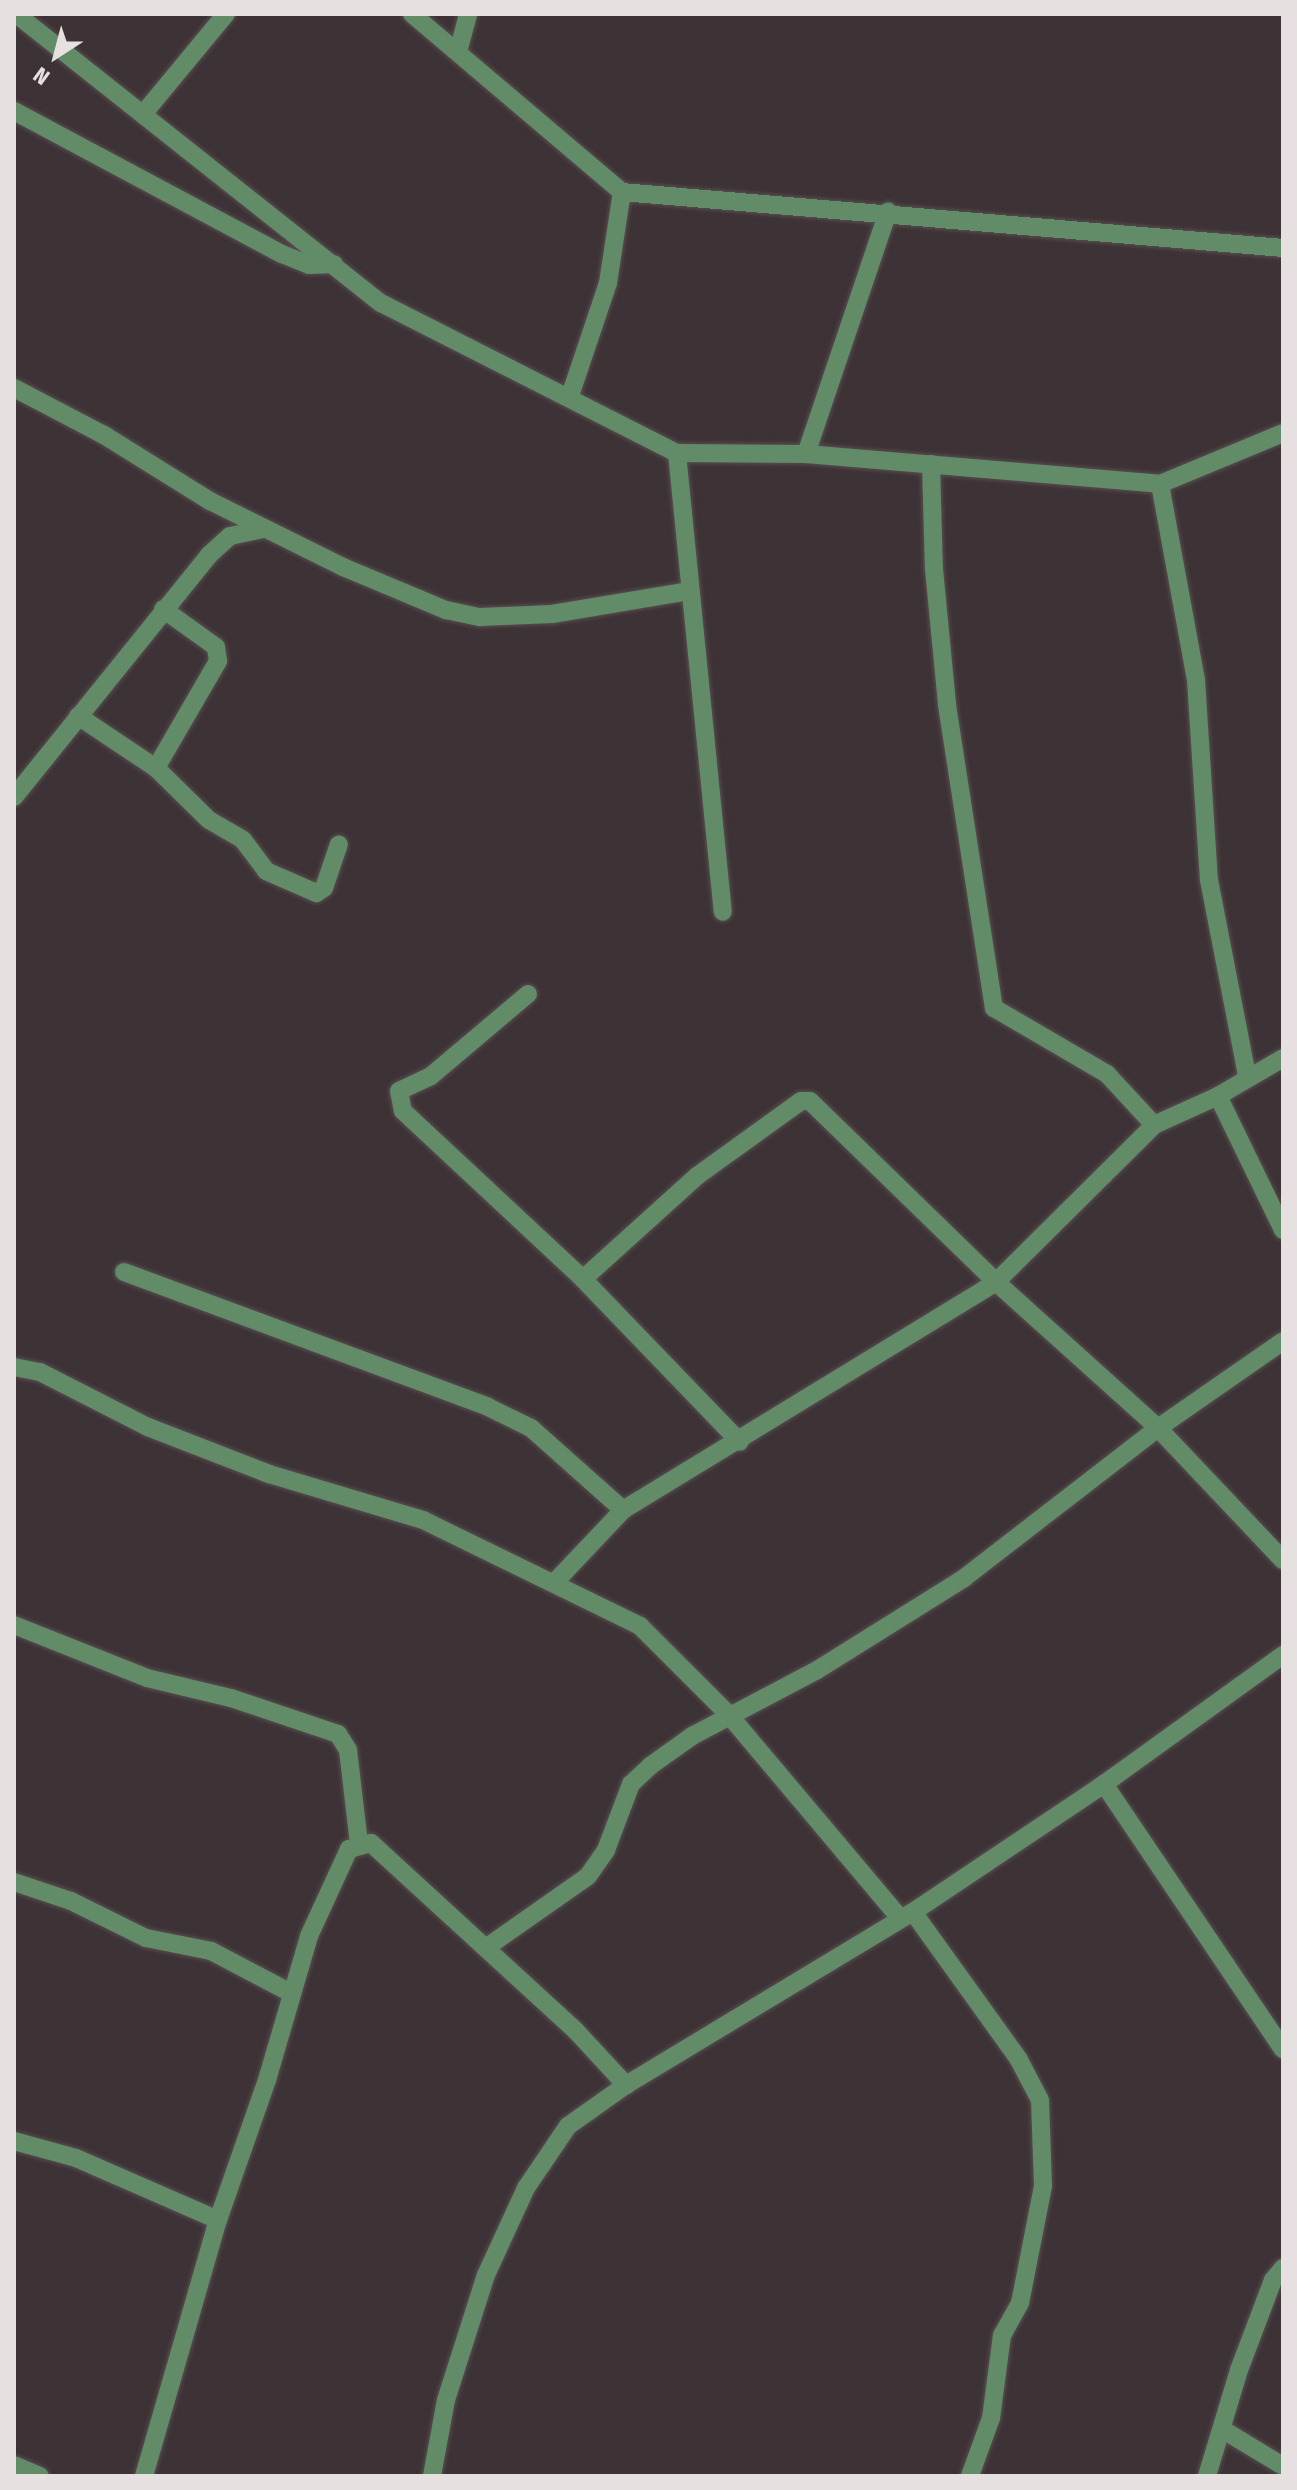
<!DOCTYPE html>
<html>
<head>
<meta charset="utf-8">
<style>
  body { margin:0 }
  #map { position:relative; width:1297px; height:2490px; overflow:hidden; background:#3d3235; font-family:"Fira Sans Condensed",sans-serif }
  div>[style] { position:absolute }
  .roads { filter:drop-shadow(0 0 2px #584e51) drop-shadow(0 0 2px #584e51) }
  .minor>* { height:18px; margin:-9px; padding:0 9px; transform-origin:9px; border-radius:9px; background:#628b68 }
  span { translate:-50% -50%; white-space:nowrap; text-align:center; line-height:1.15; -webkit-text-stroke:7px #3d3235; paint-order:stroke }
  .frame { position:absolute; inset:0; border:16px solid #e7e0e1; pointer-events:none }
  .north { position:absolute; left:16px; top:16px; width:80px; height:80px; -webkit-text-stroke:6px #3d3235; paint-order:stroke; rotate:216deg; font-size:22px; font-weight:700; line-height:32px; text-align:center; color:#e7e0e1 }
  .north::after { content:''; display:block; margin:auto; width:28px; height:36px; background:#e7e0e1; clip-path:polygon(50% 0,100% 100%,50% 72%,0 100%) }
</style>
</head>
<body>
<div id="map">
  <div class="roads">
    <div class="minor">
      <i style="left:16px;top:14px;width:466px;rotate:38.4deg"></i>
      <i style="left:381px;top:303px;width:332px;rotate:26.9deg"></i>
      <i style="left:677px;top:453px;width:129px;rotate:0.4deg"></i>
      <i style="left:806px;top:454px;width:355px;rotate:4.8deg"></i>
      <i style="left:1160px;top:484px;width:133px;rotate:-22.5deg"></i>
      <i style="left:412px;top:14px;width:275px;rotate:40.3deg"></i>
      <i style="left:622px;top:192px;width:663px;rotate:4.84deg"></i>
      <i style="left:458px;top:52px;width:39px;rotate:-75deg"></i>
      <i style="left:14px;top:111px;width:304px;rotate:28.1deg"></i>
      <i style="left:282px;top:254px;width:29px;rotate:22deg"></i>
      <i style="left:309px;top:265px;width:25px;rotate:-2deg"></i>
      <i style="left:144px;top:113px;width:129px;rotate:-50.4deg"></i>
      <i style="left:14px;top:388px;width:102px;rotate:27.6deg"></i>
      <i style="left:104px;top:435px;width:125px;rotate:31.9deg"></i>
      <i style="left:210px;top:501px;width:148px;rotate:26.4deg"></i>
      <i style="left:343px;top:567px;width:112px;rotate:22.7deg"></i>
      <i style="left:446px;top:610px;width:35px;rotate:12deg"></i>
      <i style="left:480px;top:617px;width:72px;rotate:-2.4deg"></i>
      <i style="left:552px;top:614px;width:140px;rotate:-9.5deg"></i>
      <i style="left:570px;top:396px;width:119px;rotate:-71.4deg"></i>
      <i style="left:608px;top:283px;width:92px;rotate:-81.3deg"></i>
      <i style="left:677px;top:453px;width:461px;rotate:84.3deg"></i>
      <i style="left:806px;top:454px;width:256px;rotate:-71.3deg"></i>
      <i style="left:931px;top:464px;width:105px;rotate:88.4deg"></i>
      <i style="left:934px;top:569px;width:137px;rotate:84.5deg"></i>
      <i style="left:947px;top:705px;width:307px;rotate:81.2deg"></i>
      <i style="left:994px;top:1008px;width:131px;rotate:30.3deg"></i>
      <i style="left:1107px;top:1074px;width:69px;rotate:47.3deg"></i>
      <i style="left:1160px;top:484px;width:199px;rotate:79.6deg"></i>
      <i style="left:1196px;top:680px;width:200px;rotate:86.3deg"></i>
      <i style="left:1209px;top:880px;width:200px;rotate:79deg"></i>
      <i style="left:78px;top:716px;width:94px;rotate:33.7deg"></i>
      <i style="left:156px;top:768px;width:74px;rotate:44.5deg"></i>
      <i style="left:209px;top:820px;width:39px;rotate:30deg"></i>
      <i style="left:243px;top:840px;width:39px;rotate:53deg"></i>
      <i style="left:266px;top:871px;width:55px;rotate:23.7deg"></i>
      <i style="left:316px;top:893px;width:9px;rotate:-32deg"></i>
      <i style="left:324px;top:888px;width:46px;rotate:-71.2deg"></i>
      <i style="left:156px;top:768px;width:124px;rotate:-59.9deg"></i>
      <i style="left:218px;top:661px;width:14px;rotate:-98deg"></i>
      <i style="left:216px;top:647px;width:65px;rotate:-144.4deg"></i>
      <i style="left:14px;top:797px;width:311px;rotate:-51.1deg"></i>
      <i style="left:209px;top:555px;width:28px;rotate:-42deg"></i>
      <i style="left:230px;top:536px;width:34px;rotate:-12deg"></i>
      <i style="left:528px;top:994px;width:127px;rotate:139.8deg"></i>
      <i style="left:431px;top:1076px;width:35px;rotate:155deg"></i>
      <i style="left:399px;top:1091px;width:20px;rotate:79deg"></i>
      <i style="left:403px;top:1111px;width:246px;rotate:43deg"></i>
      <i style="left:583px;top:1279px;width:226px;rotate:46.1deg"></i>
      <i style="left:1218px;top:1096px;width:149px;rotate:64.1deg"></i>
      <i style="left:124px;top:1272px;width:388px;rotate:20.3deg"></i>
      <i style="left:488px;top:1407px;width:48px;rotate:26deg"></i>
      <i style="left:531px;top:1428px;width:123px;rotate:41.7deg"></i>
      <i style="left:583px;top:1279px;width:154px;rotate:-42.1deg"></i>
      <i style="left:697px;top:1176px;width:128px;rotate:-35.8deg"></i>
      <i style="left:801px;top:1101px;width:9px"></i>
      <i style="left:810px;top:1101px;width:260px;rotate:44.2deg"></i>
      <i style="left:996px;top:1282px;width:218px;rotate:42deg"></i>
      <i style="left:1158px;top:1428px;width:182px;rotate:46.6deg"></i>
      <i style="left:14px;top:1367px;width:26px;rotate:11deg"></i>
      <i style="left:40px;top:1372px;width:121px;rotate:27deg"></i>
      <i style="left:148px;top:1427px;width:130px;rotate:21.2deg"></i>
      <i style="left:269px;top:1474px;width:161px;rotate:16.6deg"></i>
      <i style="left:423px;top:1520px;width:242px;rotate:26deg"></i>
      <i style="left:640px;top:1626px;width:126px;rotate:45deg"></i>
      <i style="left:729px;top:1715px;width:265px;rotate:49.9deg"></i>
      <i style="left:554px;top:1583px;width:100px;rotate:-46.6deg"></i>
      <i style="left:623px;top:1510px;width:437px;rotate:-31.4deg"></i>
      <i style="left:996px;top:1282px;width:223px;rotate:-44.8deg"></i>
      <i style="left:1154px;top:1125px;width:70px;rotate:-24.4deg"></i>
      <i style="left:1218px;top:1096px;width:75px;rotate:-30.3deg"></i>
      <i style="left:14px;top:1625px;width:143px;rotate:21.7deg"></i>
      <i style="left:147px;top:1678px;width:86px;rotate:13.4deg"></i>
      <i style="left:231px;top:1698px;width:113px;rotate:18.6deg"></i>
      <i style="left:338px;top:1734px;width:19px;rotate:58deg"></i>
      <i style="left:348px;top:1750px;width:94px;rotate:83.3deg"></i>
      <i style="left:1104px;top:1784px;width:320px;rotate:56deg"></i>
      <i style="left:14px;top:1882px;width:60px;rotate:18.4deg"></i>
      <i style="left:71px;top:1901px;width:84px;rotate:26.3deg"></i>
      <i style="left:146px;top:1938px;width:66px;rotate:11.3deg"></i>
      <i style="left:211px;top:1951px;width:90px;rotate:27.7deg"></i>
      <i style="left:913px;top:1912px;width:180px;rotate:54.3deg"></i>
      <i style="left:1018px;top:2058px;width:47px;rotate:62.4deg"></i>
      <i style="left:1040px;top:2100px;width:86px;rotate:88deg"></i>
      <i style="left:1043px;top:2186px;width:119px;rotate:101.1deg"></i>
      <i style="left:1020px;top:2303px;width:37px;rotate:119deg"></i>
      <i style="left:1002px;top:2335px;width:84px;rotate:97.5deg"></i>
      <i style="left:991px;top:2418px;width:62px;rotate:109.9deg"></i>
      <i style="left:487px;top:1947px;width:123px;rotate:-35.1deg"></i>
      <i style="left:588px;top:1876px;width:32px;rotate:-55deg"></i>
      <i style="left:606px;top:1850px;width:71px;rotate:-69.3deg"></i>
      <i style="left:631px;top:1784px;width:26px;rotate:-43deg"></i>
      <i style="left:650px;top:1766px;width:52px;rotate:-35.5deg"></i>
      <i style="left:692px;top:1736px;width:141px;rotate:-27.8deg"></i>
      <i style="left:817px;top:1670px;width:173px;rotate:-32deg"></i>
      <i style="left:964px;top:1578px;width:245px;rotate:-37.7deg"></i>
      <i style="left:1158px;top:1428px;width:152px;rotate:-34.8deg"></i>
      <i style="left:14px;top:2141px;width:64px;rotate:15.3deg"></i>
      <i style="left:76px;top:2158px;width:155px;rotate:23.6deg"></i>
      <i style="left:1225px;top:2431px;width:68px;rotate:31.1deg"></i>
      <i style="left:14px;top:2465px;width:28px;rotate:23deg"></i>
      <i style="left:144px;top:2476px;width:266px;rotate:-73.9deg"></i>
      <i style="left:218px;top:2220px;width:148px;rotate:-70.7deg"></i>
      <i style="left:267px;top:2080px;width:150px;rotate:-73.7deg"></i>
      <i style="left:309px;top:1936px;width:96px;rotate:-65.3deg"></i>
      <i style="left:349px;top:1849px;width:23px;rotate:-15deg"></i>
      <i style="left:371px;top:1843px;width:278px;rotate:42.5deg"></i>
      <i style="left:576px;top:2031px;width:74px;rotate:47.2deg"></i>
      <i style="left:432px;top:2476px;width:77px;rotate:-79.6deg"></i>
      <i style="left:446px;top:2400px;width:131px;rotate:-72.3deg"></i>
      <i style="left:486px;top:2275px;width:96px;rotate:-65.3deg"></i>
      <i style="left:526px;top:2188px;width:75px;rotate:-55.9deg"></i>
      <i style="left:568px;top:2126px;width:71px;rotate:-35.3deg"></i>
      <i style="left:626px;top:2085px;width:335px;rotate:-31.1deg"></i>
      <i style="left:913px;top:1912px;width:230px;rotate:-33.8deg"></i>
      <i style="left:1104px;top:1784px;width:221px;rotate:-35.8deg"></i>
      <i style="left:1207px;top:2476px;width:111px;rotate:-73.2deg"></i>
      <i style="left:1239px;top:2370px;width:96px;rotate:-69.3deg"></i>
      <i style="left:1273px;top:2280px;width:16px;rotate:-50deg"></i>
    </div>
  </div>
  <div class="frame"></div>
  <div class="north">N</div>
</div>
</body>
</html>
